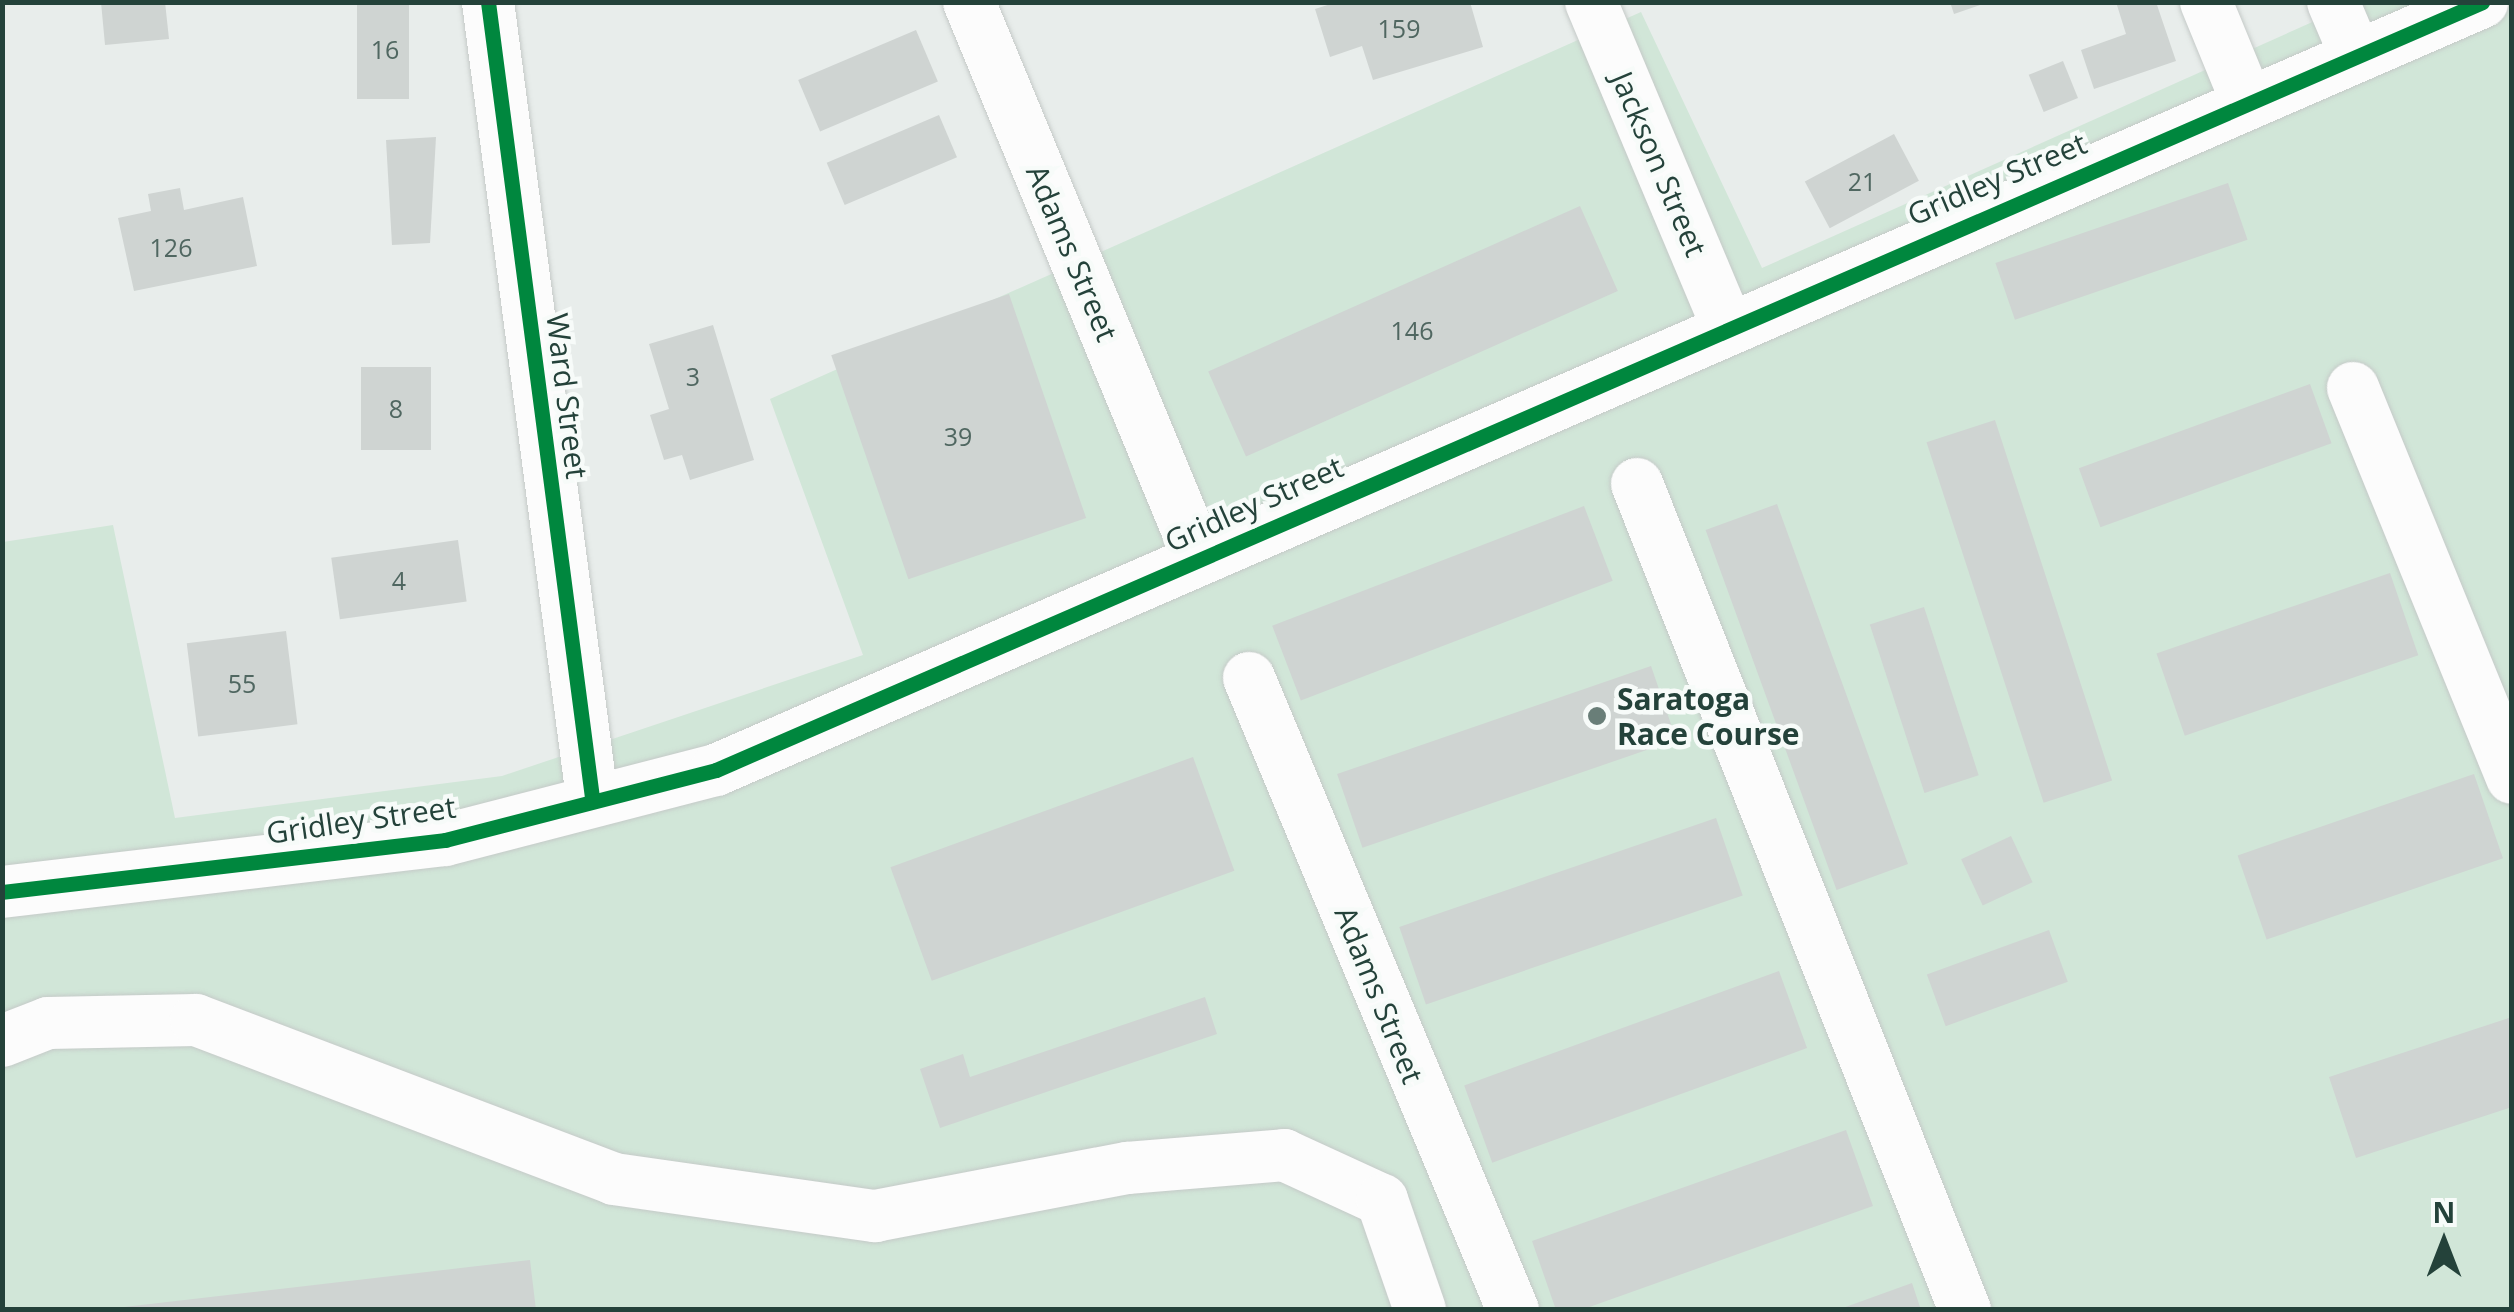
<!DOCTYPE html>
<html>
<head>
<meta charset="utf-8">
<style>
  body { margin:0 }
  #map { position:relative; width:2514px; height:1312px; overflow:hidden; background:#e8edeb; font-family:"Open Sans",sans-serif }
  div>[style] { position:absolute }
  .green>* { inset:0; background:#d1e6d8 }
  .building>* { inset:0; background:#cfd4d2; transform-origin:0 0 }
  .roads { filter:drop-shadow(0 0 2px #c5cac8) drop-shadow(0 0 2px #c5cac8) }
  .minor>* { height:52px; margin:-26px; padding:0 26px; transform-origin:26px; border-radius:26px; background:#fcfcfc }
  .cycleway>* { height:15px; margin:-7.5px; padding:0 7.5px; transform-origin:7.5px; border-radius:7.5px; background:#00873e }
  .dots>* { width:28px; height:28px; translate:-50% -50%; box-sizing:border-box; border:5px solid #f7fbf9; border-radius:50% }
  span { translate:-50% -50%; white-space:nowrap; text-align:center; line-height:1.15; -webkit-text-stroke:9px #f7fbf9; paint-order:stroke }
  .number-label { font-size:25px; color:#506761 }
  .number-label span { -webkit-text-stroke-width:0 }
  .street-label { font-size:30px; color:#24423a }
  .poi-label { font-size:30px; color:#24423a; font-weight:700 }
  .left { translate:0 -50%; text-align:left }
  .frame { position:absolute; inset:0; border:5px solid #24423a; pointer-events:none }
  .north { position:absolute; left:2394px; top:1192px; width:100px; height:100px; -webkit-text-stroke:8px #f7fbf9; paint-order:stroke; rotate:0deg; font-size:28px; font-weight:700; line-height:40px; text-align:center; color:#24423a }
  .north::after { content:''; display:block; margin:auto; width:35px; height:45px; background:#24423a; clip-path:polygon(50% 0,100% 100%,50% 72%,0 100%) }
</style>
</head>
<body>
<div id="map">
  <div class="green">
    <i style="clip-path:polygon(2355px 3px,2511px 3px,2511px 1309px,3px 1310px,3px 542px,113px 525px,175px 818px,502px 776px,863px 655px,770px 399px,1641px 12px,1762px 268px)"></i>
  </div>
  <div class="building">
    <i style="clip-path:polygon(101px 2px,165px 2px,169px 39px,105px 45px)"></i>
    <i style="left:357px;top:2px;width:52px;height:97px"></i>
    <i style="clip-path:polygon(1337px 2px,1470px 2px,1483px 47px,1373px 80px,1362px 46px,1330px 57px,1315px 9px)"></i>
    <i style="clip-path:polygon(1950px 2px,1986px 2px,1986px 3px,1954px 14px)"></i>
    <i style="clip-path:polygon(2116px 2px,2156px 2px,2176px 61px,2094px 89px,2081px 50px,2126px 34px)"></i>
    <i style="left:916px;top:30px;width:56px;height:128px;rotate:67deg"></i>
    <i style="left:2063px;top:61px;width:40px;height:37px;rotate:68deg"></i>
    <i style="left:939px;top:115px;width:46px;height:122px;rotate:67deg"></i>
    <i style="left:1894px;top:134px;width:53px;height:101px;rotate:62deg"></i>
    <i style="clip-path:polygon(436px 137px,430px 243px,392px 245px,386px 140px)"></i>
    <i style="left:2228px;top:183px;width:60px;height:246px;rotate:71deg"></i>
    <i style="clip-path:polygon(180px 188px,184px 210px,243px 197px,257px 266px,134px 291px,118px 218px,151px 211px,148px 194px)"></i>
    <i style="left:1580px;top:206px;width:93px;height:407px;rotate:66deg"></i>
    <i style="left:1009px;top:294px;width:237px;height:188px;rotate:71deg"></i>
    <i style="clip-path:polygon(713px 325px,754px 460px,690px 480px,682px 455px,664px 460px,650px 415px,669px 409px,649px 344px)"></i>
    <i style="left:361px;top:367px;width:70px;height:83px"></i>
    <i style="left:2310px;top:384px;width:63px;height:246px;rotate:70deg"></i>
    <i style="left:1995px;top:420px;width:379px;height:72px;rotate:72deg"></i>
    <i style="left:1777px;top:504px;width:383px;height:76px;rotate:70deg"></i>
    <i style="left:1584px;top:506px;width:80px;height:334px;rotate:69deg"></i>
    <i style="left:458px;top:540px;width:62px;height:128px;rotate:82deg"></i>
    <i style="left:2390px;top:573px;width:87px;height:247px;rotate:71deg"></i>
    <i style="left:1924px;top:607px;width:177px;height:57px;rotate:72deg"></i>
    <i style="left:286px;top:631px;width:94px;height:100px;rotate:83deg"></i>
    <i style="left:1651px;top:666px;width:78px;height:332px;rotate:71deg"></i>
    <i style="left:1193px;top:757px;width:121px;height:322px;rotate:70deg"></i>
    <i style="left:2474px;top:774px;width:89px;height:250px;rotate:71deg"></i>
    <i style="left:1716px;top:818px;width:82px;height:335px;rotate:71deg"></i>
    <i style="left:2011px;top:836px;width:51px;height:55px;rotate:65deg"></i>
    <i style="left:2049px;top:930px;width:55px;height:130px;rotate:70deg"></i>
    <i style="left:1779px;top:971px;width:82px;height:335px;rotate:70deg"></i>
    <i style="clip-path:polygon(1205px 997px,1217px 1034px,940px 1128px,920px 1069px,963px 1054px,970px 1077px)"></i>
    <i style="clip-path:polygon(2512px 1017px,2512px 1107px,2356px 1158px,2329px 1077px)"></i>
    <i style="clip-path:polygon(1846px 1130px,1873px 1206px,1581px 1310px,1556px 1310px,1532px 1241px)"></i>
    <i style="clip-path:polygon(530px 1260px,536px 1310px,124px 1310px,124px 1307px)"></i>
    <i style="clip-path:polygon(1912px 1283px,1921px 1310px,1840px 1310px,1840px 1309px)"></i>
  </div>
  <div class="roads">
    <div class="minor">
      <i style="left:488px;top:2px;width:802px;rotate:82.55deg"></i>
      <i style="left:969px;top:2px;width:602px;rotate:67.53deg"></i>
      <i style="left:1591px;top:2px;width:350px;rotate:67.2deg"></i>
      <i style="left:2206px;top:2px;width:108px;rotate:67.7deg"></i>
      <i style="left:2333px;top:2px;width:59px;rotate:66.9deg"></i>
      <i style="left:2353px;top:388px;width:421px;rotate:67.8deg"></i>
      <i style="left:1637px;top:484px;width:889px;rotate:68.34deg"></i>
      <i style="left:1249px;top:678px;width:685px;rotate:67.33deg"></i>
      <i style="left:2px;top:892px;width:446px;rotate:-6.7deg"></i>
      <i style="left:445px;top:840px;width:280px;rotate:-14.5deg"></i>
      <i style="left:716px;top:770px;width:1926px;rotate:-23.5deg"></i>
      <i style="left:2px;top:1041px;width:49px;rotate:-21.4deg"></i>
      <i style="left:48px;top:1023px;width:148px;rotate:-1.2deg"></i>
      <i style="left:196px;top:1020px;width:447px;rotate:20.8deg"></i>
      <i style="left:614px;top:1179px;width:264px;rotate:8.1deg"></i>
      <i style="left:875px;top:1216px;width:257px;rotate:-10.8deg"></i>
      <i style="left:1127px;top:1168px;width:158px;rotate:-4.7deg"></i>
      <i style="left:1284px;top:1155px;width:108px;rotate:24.7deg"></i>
      <i style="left:1382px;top:1200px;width:116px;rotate:70.9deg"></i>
    </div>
  </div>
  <div class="cycleway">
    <i style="left:488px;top:2px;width:802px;rotate:82.55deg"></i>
    <i style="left:2px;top:892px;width:446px;rotate:-6.7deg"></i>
    <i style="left:445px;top:840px;width:280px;rotate:-14.5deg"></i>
    <i style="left:716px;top:770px;width:1926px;rotate:-23.5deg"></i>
  </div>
  <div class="dots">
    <i style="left:1597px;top:716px;background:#697e78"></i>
  </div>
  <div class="number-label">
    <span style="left:1399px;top:28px">159</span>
    <span style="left:385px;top:49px">16</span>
    <span style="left:1862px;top:181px">21</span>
    <span style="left:171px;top:247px">126</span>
    <span style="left:1412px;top:330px">146</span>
    <span style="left:693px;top:376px">3</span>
    <span style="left:396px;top:408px">8</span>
    <span style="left:958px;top:436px">39</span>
    <span style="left:399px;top:580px">4</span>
    <span style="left:242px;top:683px">55</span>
  </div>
  <div class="street-label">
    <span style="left:1659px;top:164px;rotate:67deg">Jackson Street</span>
    <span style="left:1997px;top:179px;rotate:-23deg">Gridley Street</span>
    <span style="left:1072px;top:253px;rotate:67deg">Adams Street</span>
    <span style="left:567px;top:396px;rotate:83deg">Ward Street</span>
    <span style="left:1254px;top:504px;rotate:-24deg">Gridley Street</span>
    <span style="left:361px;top:820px;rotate:-8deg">Gridley Street</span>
    <span style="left:1379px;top:995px;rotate:68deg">Adams Street</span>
  </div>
  <div class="poi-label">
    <span class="left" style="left:1617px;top:716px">Saratoga<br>Race Course</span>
  </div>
  <div class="frame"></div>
  <div class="north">N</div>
</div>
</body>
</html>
